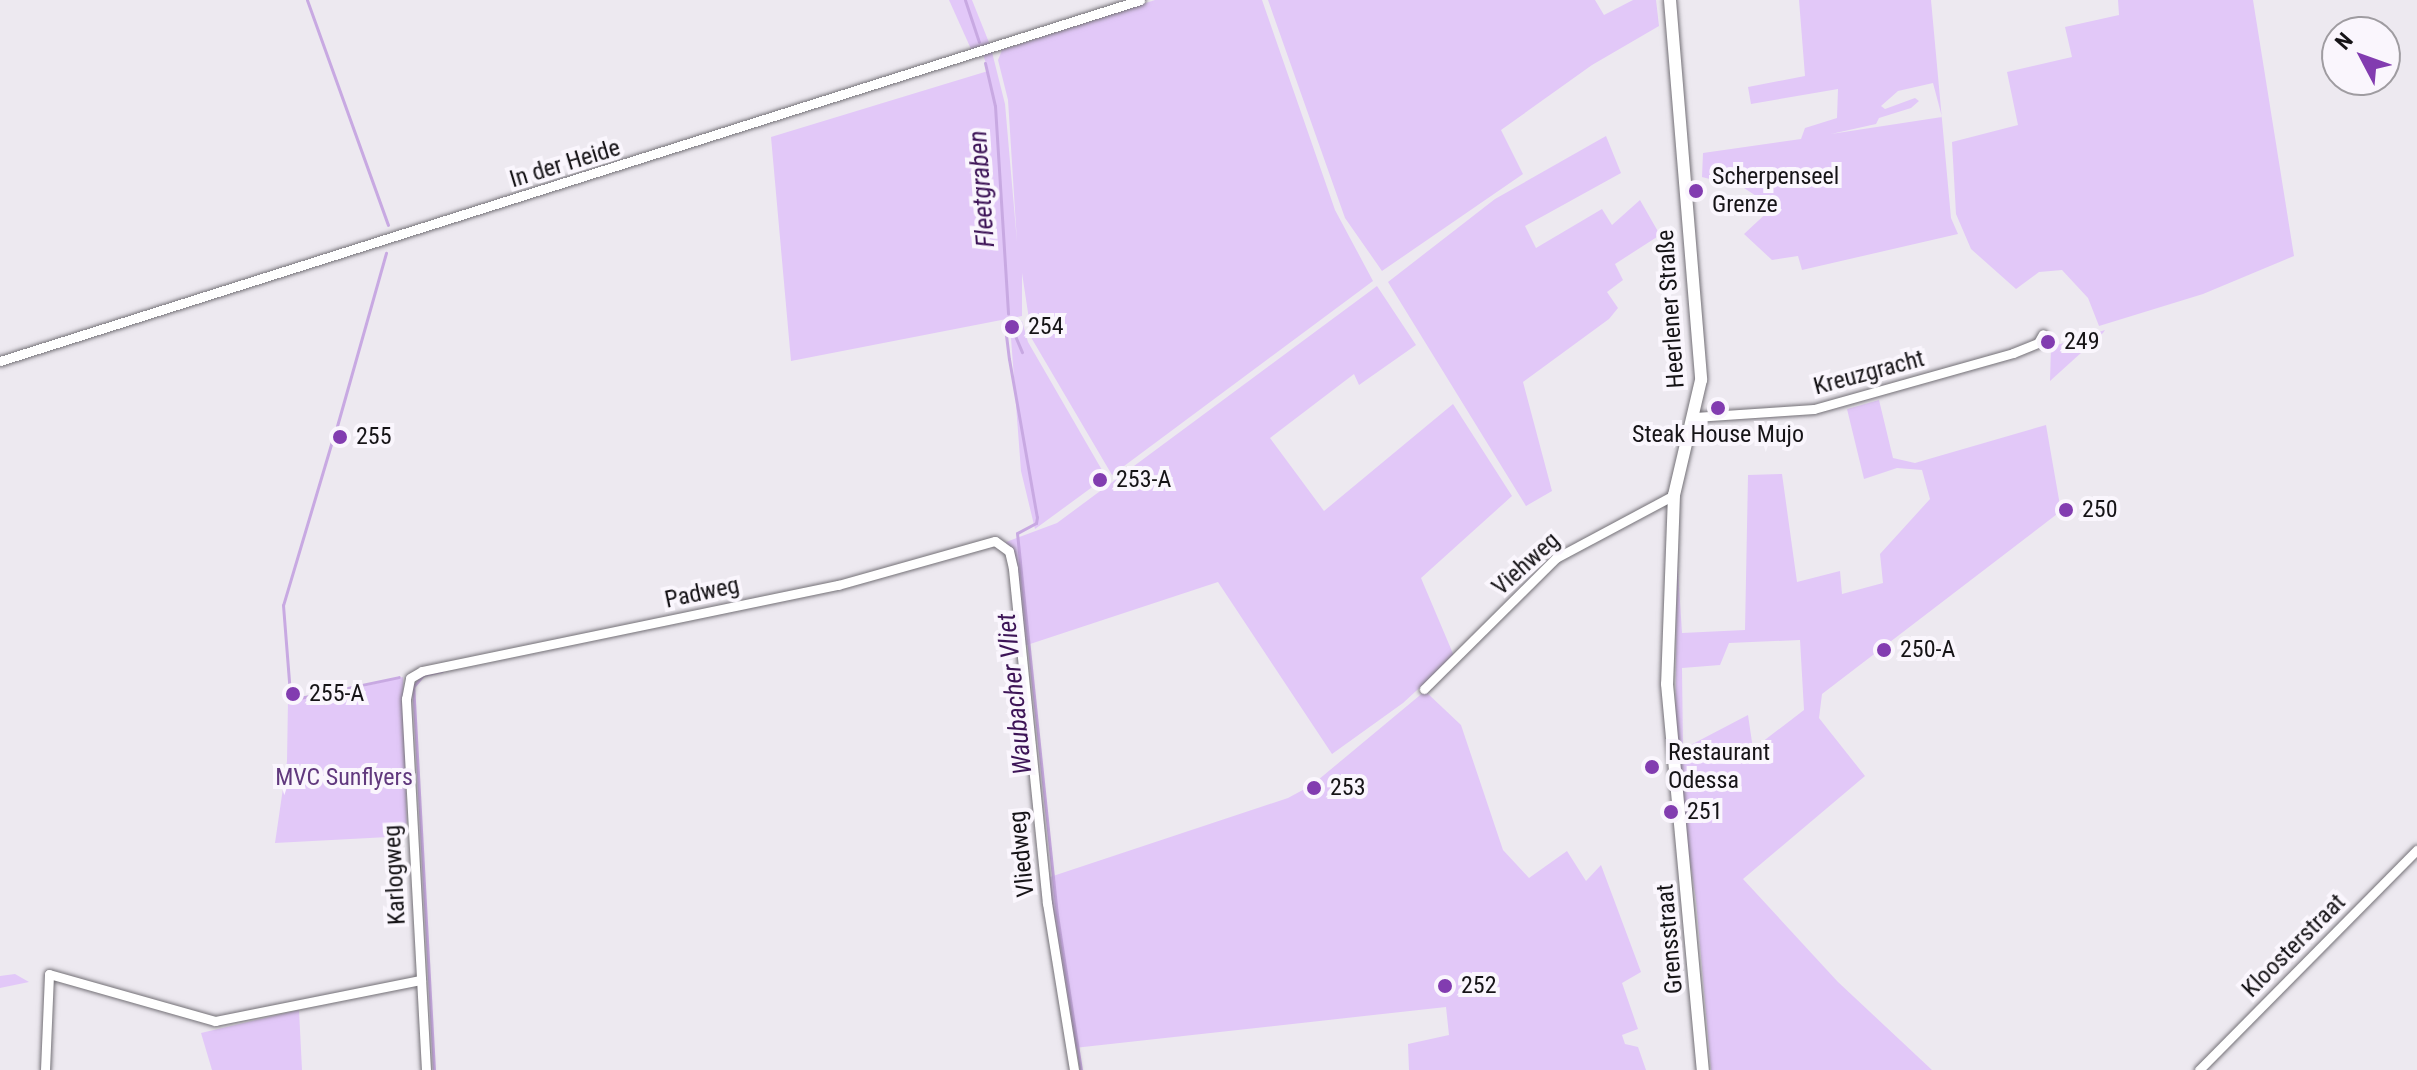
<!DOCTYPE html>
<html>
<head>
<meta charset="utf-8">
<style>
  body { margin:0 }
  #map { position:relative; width:2417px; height:1070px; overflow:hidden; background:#ede9f0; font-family:"Roboto Condensed",sans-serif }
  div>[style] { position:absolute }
  .green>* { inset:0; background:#e2c8f8 }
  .stream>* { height:3px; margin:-1.5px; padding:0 1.5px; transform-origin:1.5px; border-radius:1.5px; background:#c8a9e2 }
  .roads { filter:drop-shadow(0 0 2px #737076) drop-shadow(0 0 2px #737076) }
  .street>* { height:9px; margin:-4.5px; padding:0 4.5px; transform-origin:4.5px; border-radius:4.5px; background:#fff }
  .secondary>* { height:12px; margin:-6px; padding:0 6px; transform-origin:6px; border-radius:6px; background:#fff }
  .dots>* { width:22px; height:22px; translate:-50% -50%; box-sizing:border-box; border:4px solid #faf6fd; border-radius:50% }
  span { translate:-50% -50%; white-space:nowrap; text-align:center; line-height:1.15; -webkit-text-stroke:8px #faf6fd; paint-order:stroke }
  .street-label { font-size:24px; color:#161417 }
  .poi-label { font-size:24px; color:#161417 }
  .left { translate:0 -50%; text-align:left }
  .park-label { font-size:24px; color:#61397e }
  .water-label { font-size:26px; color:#3d1457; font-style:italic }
  .north { position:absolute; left:2321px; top:16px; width:80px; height:80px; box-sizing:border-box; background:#faf6fd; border:2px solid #9f9ca1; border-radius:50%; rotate:311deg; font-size:22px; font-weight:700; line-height:32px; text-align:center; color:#161417 }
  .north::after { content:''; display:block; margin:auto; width:28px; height:36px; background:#823cb0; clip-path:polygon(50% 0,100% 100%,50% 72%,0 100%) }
</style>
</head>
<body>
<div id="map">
  <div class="green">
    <i style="clip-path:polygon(949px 0,972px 0,990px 45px,971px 49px)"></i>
    <i style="clip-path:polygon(1155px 0,1262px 0,1335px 210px,1373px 281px,1112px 475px,1032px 339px,1022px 273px,1022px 316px,791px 361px,771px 137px,988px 71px,983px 54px,992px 52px,1005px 104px,1017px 242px,1008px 100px,998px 60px,1002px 50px)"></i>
    <i style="clip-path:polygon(1268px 0,1595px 0,1604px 15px,1633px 0,1656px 0,1659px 26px,1592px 65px,1501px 130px,1523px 174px,1382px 271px,1345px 218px)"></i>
    <i style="clip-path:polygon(evenodd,1799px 0,1931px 0,1951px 218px,1958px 234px,1802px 270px,1798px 256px,1772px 260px,1744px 234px,1773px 207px,1744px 188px,1702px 177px,1703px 153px,1801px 139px,1805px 128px,1837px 118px,1838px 89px,1751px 104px,1748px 87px,1805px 76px,1799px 0,1933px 83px,1942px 117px,1831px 134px,1876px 124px,1879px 118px,1911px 108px,1919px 101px,1915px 98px,1885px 109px,1881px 106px,1898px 91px,1933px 83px)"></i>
    <i style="clip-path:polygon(2118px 0,2253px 0,2294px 256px,2203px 294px,2099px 326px,2088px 298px,2062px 270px,2039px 272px,2016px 289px,1971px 249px,1956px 214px,1952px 142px,2018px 125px,2007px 72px,2072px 57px,2065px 27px,2119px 15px)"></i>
    <i style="clip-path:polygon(1606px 136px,1621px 173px,1525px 226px,1536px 248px,1602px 209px,1612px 225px,1640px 200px,1660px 235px,1615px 264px,1623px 280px,1607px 292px,1618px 308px,1609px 319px,1523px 382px,1552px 491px,1526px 506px,1388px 282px,1495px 199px)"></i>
    <i style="clip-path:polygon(1377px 286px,1416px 345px,1359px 385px,1354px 374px,1270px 438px,1324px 511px,1453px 404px,1512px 496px,1421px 578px,1454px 656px,1403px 703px,1332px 754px,1218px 582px,1024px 646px,1006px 542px,1057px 523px)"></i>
    <i style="clip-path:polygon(1022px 321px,1028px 342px,1106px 477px,1035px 529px,1021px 471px,1010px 325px)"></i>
    <i style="clip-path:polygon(2105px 330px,2103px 333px,2050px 381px,2051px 347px)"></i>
    <i style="clip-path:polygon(evenodd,1879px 400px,1893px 458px,1915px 463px,2046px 425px,2061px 511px,1822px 694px,1819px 718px,1865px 776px,1743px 879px,1838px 982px,1932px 1070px,1711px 1070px,1696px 900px,1675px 762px,1677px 555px,1682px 633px,1745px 630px,1748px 475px,1782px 474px,1797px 582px,1840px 571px,1842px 594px,1883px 583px,1880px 554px,1930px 499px,1922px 470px,1897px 468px,1864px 479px,1847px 409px,1879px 400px,1800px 640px,1804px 710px,1753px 749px,1748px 715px,1683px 749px,1682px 668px,1720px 665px,1729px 643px,1800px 640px)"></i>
    <i style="clip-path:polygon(403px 677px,407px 836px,275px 843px,287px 761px,288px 700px,293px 695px,318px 698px)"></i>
    <i style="clip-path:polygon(1425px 691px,1461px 725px,1503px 850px,1529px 878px,1567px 851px,1586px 881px,1601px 865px,1641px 972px,1622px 983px,1638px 1029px,1622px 1035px,1625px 1044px,1638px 1047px,1646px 1070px,1409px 1070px,1408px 1044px,1449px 1035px,1446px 1007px,1074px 1048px,1047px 878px,1288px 798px,1312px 785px)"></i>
    <i style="clip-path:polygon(15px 974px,29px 982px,0 988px,0 976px)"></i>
    <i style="clip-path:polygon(299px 1010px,302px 1070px,212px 1070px,201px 1033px)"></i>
  </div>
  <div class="stream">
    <i style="left:307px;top:0;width:239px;rotate:70.2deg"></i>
    <i style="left:965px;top:0;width:44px;rotate:71.6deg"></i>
    <i style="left:985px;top:63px;width:44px;rotate:76.9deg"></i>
    <i style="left:995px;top:106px;width:208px;rotate:86.4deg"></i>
    <i style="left:1012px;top:328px;width:9px;rotate:131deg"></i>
    <i style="left:1006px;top:335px;width:24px;rotate:83deg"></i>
    <i style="left:1009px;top:359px;width:160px;rotate:80deg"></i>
    <i style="left:1037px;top:517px;width:6px;rotate:99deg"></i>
    <i style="left:1036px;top:523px;width:21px;rotate:152deg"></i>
    <i style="left:1017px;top:533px;width:30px;rotate:84deg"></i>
    <i style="left:1020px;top:563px;width:354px;rotate:84deg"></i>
    <i style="left:1057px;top:915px;width:157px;rotate:81.2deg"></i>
    <i style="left:1013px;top:331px;width:23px;rotate:67deg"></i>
    <i style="left:337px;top:426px;width:180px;rotate:-74.2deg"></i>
    <i style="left:332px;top:441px;width:171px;rotate:106.6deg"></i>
    <i style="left:283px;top:605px;width:89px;rotate:85.5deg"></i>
    <i style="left:290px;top:694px;width:7px;rotate:45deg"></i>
    <i style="left:295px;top:699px;width:106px;rotate:-11.9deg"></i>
    <i style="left:434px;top:1070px;width:384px;rotate:-93.1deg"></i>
    <i style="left:413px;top:687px;width:16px;rotate:-50deg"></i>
    <i style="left:423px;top:675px;width:19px;rotate:-12deg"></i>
  </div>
  <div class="roads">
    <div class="street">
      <i style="left:0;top:361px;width:1196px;rotate:-17.57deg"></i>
      <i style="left:1695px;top:417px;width:119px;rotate:-3.8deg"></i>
      <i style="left:1814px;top:409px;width:207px;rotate:-15.7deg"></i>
      <i style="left:2013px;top:353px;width:27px;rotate:-22deg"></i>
      <i style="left:2038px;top:343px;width:10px;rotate:-61deg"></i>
      <i style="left:1424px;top:689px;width:186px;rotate:-44.8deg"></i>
      <i style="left:1556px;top:558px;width:134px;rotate:-28.1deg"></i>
      <i style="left:45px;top:1070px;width:96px;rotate:-87.6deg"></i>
      <i style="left:49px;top:974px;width:173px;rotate:15.8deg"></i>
      <i style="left:215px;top:1021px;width:210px;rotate:-11.3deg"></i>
      <i style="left:426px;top:1070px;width:372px;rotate:-93.1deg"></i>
      <i style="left:406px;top:699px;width:21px;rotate:-79deg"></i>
      <i style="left:410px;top:678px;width:14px;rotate:-30deg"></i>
      <i style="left:422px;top:671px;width:425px;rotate:-11.7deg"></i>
      <i style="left:838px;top:585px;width:163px;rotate:-15.7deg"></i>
      <i style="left:995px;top:541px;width:17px;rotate:36deg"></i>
      <i style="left:1009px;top:551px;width:18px;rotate:77deg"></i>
      <i style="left:1013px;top:569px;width:336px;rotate:84.2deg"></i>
      <i style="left:1047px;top:903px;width:169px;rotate:80.8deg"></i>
      <i style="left:2199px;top:1070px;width:310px;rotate:-45.3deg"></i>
    </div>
    <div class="secondary">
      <i style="left:1670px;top:0;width:381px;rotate:85.3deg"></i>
      <i style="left:1701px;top:380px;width:118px;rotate:103.2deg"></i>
      <i style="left:1674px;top:495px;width:189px;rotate:92.1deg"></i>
      <i style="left:1667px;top:684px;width:388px;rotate:84.7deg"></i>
    </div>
  </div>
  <div class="dots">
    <i style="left:1696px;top:191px;background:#823cb0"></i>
    <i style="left:1012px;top:327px;background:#823cb0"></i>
    <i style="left:2048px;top:342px;background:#823cb0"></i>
    <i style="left:1718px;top:408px;background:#823cb0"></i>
    <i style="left:340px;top:437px;background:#823cb0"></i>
    <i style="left:1100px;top:480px;background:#823cb0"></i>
    <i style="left:2066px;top:510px;background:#823cb0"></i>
    <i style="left:1884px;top:650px;background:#823cb0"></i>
    <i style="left:293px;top:694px;background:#823cb0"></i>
    <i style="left:1652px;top:767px;background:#823cb0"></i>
    <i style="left:1314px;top:788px;background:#823cb0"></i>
    <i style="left:1671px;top:812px;background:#823cb0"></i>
    <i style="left:1445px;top:986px;background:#823cb0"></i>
  </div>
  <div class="street-label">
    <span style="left:565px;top:164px;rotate:-17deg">In der Heide</span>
    <span style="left:1671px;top:309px;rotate:-94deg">Heerlener Straße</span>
    <span style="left:1869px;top:373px;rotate:-15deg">Kreuzgracht</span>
    <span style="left:1526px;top:564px;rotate:-42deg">Viehweg</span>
    <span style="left:702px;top:593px;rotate:-12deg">Padweg</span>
    <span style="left:1022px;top:854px;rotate:-96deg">Vliedweg</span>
    <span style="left:395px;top:875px;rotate:-93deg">Karlogweg</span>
    <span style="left:1670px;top:939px;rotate:-95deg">Grensstraat</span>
    <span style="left:2294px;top:946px;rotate:-45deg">Kloosterstraat</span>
  </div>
  <div class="poi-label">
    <span class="left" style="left:1712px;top:191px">Scherpenseel<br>Grenze</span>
    <span class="left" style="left:1028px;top:327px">254</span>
    <span class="left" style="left:2064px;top:342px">249</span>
    <span style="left:1718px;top:435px">Steak House Mujo</span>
    <span class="left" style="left:356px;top:437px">255</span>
    <span class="left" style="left:1116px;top:480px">253-A</span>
    <span class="left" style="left:2082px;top:510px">250</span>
    <span class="left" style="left:1900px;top:650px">250-A</span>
    <span class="left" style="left:309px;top:694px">255-A</span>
    <span class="left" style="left:1668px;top:767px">Restaurant<br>Odessa</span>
    <span class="left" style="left:1330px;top:788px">253</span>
    <span class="left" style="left:1687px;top:812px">251</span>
    <span class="left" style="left:1461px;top:986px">252</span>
  </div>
  <div class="park-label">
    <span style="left:344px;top:778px">MVC Sunflyers</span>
  </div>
  <div class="water-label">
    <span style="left:982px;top:189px;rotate:-94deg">Fleetgraben</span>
    <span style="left:1015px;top:694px;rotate:-96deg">Waubacher Vliet</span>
  </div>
  <div class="north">N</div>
</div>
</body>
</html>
